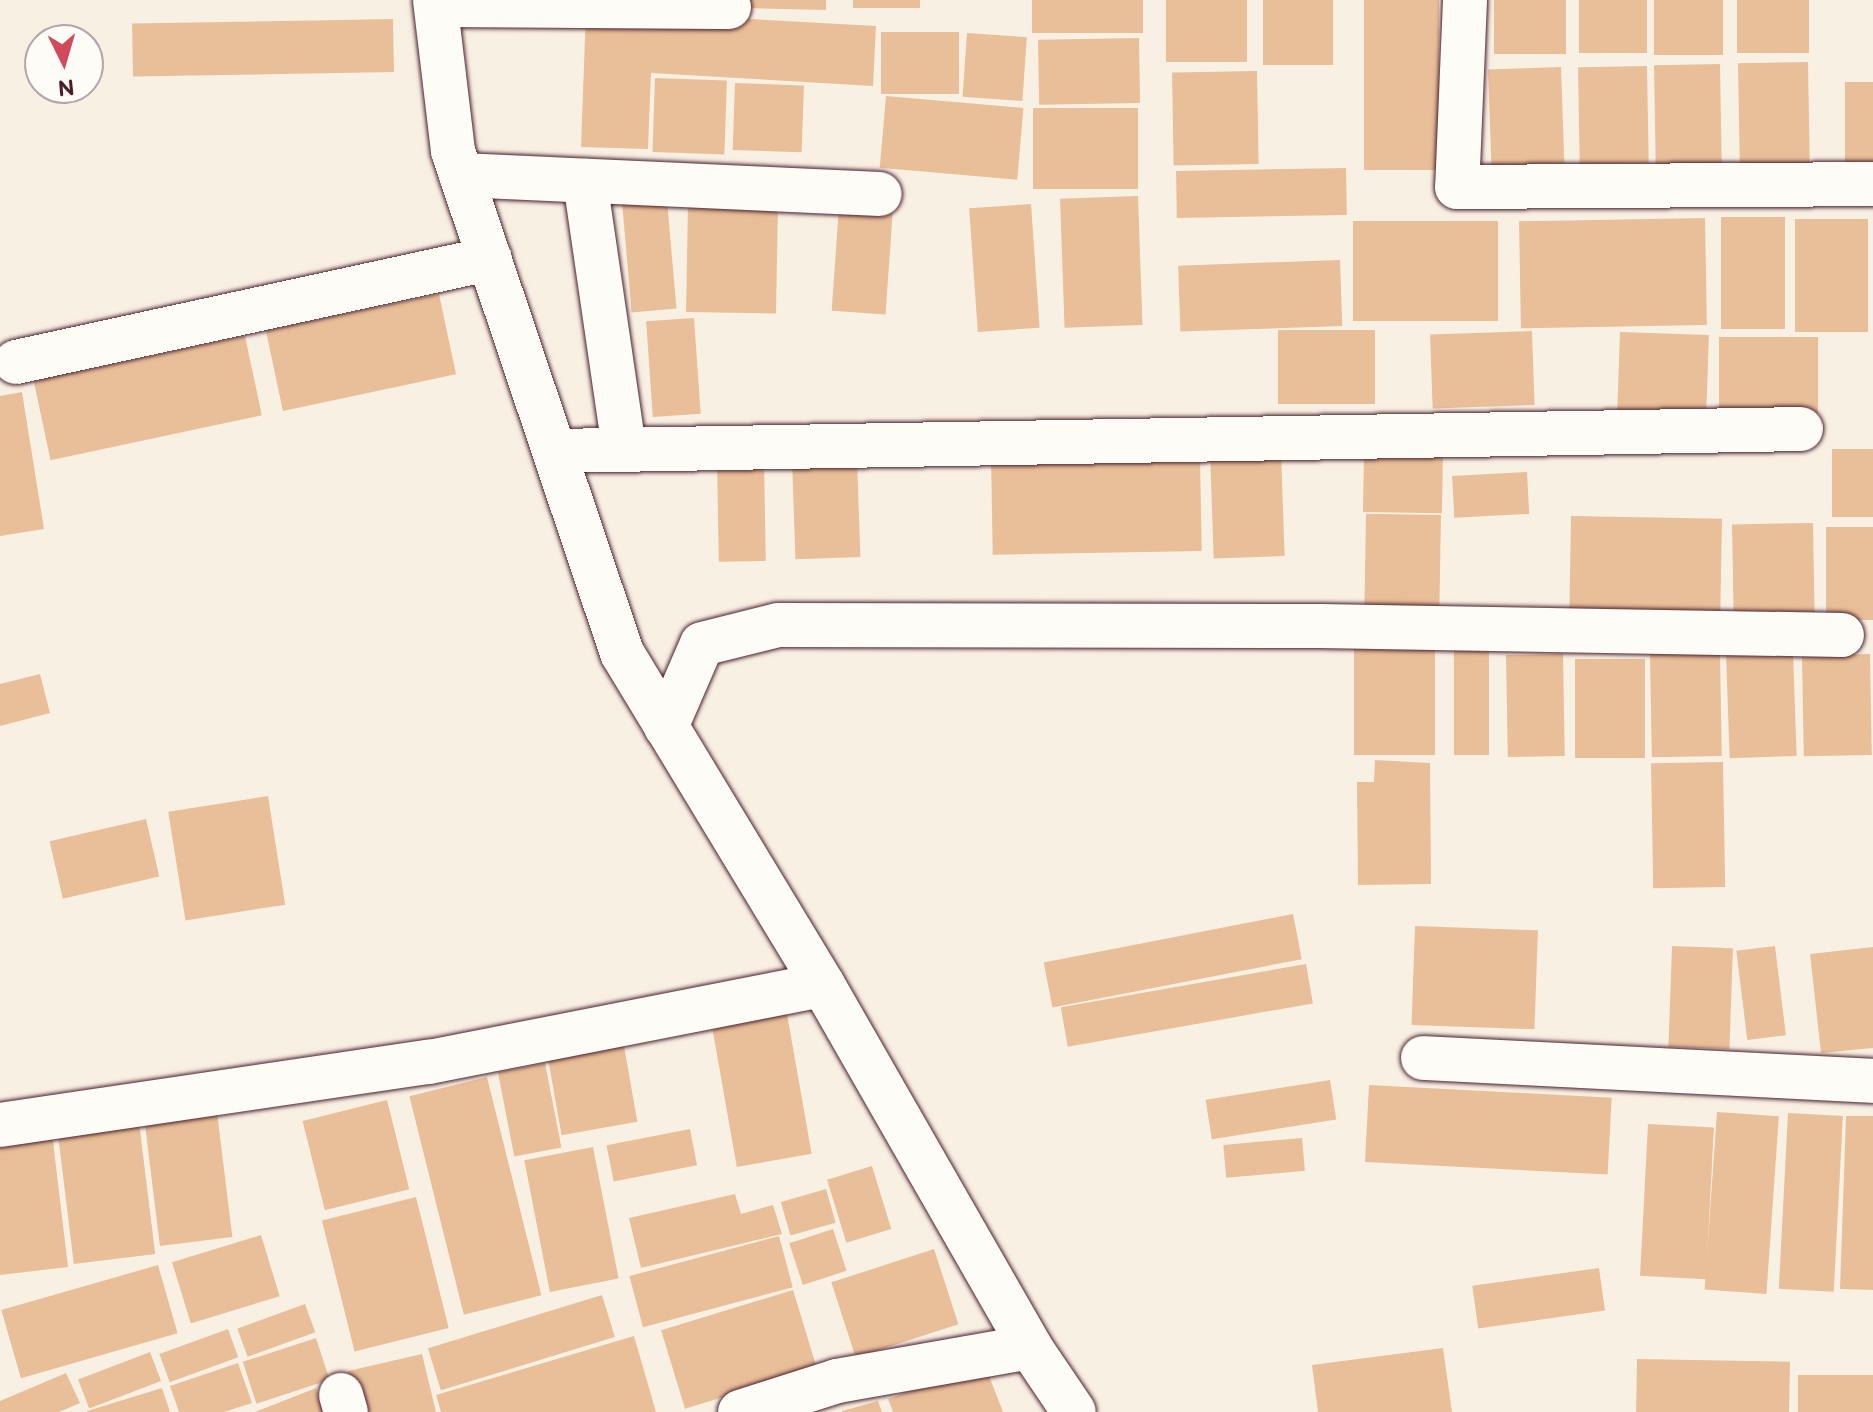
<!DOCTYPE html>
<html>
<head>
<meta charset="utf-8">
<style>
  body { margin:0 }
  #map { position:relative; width:1873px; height:1412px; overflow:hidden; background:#f9f0e4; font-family:"Balsamiq Sans",sans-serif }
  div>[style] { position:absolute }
  .building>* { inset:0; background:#e9bf99; transform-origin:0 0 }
  .roads { filter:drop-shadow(0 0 2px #4a1f2b) drop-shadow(0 0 2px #4a1f2b) }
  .street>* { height:44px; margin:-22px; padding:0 22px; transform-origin:22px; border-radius:22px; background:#fdfcf7 }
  span { translate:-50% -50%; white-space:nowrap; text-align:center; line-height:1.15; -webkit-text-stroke:6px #fdfcf7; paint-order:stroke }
  .north { position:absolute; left:24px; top:24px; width:80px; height:80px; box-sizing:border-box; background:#fdfcf7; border:2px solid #b5a4a5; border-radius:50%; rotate:175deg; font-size:22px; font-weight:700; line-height:32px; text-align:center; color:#4a1f2b }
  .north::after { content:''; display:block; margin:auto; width:28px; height:36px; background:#d1495b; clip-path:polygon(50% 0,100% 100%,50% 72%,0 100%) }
</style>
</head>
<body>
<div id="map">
  <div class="building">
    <i style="clip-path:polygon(743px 0,826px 0,826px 10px,743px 8px)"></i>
    <i style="left:853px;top:0;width:67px;height:8px"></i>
    <i style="left:1032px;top:0;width:111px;height:33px"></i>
    <i style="left:1166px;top:0;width:81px;height:62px"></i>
    <i style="left:1263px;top:0;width:70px;height:65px"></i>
    <i style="left:1364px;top:0;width:75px;height:170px"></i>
    <i style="left:1494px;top:0;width:72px;height:54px"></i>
    <i style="left:1579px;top:0;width:68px;height:53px"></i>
    <i style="left:1654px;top:0;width:69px;height:55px"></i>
    <i style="left:1737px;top:0;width:72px;height:53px"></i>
    <i style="clip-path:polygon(586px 10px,876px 26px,873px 86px,651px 73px,648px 149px,581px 147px)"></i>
    <i style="left:393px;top:19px;width:53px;height:261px;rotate:89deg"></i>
    <i style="left:881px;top:32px;width:78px;height:62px"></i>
    <i style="left:967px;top:33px;width:60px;height:64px;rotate:4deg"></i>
    <i style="left:1139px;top:38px;width:65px;height:101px;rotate:89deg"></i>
    <i style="left:1808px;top:62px;width:102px;height:70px;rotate:89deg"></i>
    <i style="left:1720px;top:64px;width:99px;height:66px;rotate:89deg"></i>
    <i style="left:1647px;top:66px;width:97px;height:69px;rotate:89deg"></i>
    <i style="left:1561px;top:67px;width:96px;height:73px;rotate:88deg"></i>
    <i style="left:1257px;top:71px;width:93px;height:85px;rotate:89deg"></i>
    <i style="left:655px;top:78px;width:72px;height:74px;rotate:2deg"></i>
    <i style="left:1845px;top:82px;width:28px;height:81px"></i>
    <i style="left:735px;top:83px;width:69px;height:67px;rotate:2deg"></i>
    <i style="left:886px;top:96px;width:138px;height:72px;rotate:5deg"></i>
    <i style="left:1138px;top:108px;width:81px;height:105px;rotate:90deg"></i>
    <i style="left:1346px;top:168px;width:47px;height:170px;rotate:89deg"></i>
    <i style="left:1138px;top:196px;width:129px;height:78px;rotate:88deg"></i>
    <i style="left:667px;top:200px;width:109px;height:45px;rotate:85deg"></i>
    <i style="left:688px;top:201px;width:90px;height:111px;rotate:1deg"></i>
    <i style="left:1031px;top:204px;width:124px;height:62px;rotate:86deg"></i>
    <i style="left:839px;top:206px;width:54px;height:105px;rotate:4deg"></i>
    <i style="left:1721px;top:217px;width:64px;height:112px"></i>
    <i style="left:1705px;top:218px;width:107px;height:186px;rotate:89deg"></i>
    <i style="left:1795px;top:219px;width:73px;height:113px"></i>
    <i style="left:1353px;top:221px;width:145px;height:100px"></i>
    <i style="left:1340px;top:260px;width:66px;height:162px;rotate:88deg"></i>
    <i style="left:439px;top:294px;width:82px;height:177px;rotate:78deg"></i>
    <i style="left:694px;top:318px;width:96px;height:48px;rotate:86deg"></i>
    <i style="left:1278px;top:330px;width:97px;height:74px"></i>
    <i style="left:1532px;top:331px;width:74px;height:102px;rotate:88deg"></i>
    <i style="left:1620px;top:332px;width:89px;height:79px;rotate:2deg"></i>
    <i style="left:245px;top:336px;width:81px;height:216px;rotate:78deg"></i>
    <i style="left:1719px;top:337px;width:99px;height:77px"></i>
    <i style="clip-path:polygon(22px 392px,44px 529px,0 536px,0 396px)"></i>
    <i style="left:1873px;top:449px;width:68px;height:41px;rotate:90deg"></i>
    <i style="left:1281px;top:451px;width:105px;height:71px;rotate:88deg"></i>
    <i style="left:1364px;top:452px;width:79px;height:60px;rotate:1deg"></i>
    <i style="left:1200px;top:454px;width:97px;height:209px;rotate:89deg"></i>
    <i style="left:764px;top:458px;width:103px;height:47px;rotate:89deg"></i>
    <i style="left:857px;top:459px;width:98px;height:65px;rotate:88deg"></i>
    <i style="left:1527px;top:472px;width:42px;height:75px;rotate:87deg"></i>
    <i style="left:1441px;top:515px;width:100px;height:75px;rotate:91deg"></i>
    <i style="left:1571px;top:516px;width:151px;height:98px;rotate:1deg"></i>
    <i style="left:1813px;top:523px;width:95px;height:81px;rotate:89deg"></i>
    <i style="left:1873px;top:527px;width:93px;height:47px;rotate:90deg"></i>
    <i style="left:1435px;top:647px;width:108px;height:81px;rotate:90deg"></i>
    <i style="left:1454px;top:648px;width:35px;height:107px"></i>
    <i style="left:1793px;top:652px;width:104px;height:67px;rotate:88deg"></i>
    <i style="left:1720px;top:653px;width:103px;height:70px;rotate:89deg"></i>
    <i style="left:1563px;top:654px;width:102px;height:57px;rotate:89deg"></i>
    <i style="left:1870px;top:654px;width:101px;height:68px;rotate:89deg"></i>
    <i style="left:1645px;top:659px;width:99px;height:70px;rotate:90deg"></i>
    <i style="clip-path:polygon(40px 674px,50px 713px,0 726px,0 684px)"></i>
    <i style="clip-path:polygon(1375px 760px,1430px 763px,1431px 884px,1358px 885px,1357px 782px,1374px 782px)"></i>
    <i style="left:1723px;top:762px;width:125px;height:72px;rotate:89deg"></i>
    <i style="left:268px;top:796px;width:110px;height:101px;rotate:81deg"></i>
    <i style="left:146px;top:819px;width:59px;height:99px;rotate:77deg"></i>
    <i style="left:1293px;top:914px;width:46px;height:254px;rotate:79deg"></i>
    <i style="left:1415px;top:926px;width:123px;height:99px;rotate:2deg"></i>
    <i style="left:1672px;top:946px;width:61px;height:101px;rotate:2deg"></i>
    <i style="left:1775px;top:946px;width:90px;height:39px;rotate:83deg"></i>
    <i style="clip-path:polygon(1873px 947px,1873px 1048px,1821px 1053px,1810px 954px)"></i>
    <i style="left:1306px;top:964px;width:40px;height:249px;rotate:80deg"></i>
    <i style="left:787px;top:1014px;width:142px;height:76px;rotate:80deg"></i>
    <i style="left:624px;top:1046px;width:77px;height:77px;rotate:80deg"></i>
    <i style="left:545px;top:1063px;width:86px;height:48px;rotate:79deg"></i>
    <i style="left:487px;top:1077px;width:225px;height:80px;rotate:76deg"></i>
    <i style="left:1330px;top:1080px;width:40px;height:126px;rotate:81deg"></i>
    <i style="left:1369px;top:1085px;width:243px;height:77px;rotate:3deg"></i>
    <i style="left:387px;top:1100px;width:92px;height:87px;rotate:76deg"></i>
    <i style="left:217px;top:1112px;width:126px;height:73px;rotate:83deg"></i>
    <i style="left:1717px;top:1112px;width:62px;height:178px;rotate:4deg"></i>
    <i style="left:1788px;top:1113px;width:55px;height:176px;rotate:3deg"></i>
    <i style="clip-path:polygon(1846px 1116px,1873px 1116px,1873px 1290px,1840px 1289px)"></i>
    <i style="left:139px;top:1122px;width:133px;height:82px;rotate:83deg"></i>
    <i style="left:1648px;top:1124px;width:66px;height:152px;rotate:3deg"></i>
    <i style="left:690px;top:1129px;width:37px;height:85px;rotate:79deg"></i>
    <i style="clip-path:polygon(52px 1133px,68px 1267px,0 1275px,0 1139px)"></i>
    <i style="left:1302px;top:1138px;width:33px;height:79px;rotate:85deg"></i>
    <i style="left:593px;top:1147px;width:134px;height:70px;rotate:79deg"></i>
    <i style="left:872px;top:1166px;width:66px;height:47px;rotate:73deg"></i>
    <i style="left:826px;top:1189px;width:35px;height:47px;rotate:74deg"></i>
    <i style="clip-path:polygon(735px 1194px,741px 1214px,773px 1205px,782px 1234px,641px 1268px,629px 1218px)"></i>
    <i style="left:416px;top:1197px;width:135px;height:97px;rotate:76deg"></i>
    <i style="left:833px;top:1229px;width:44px;height:46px;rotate:72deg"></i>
    <i style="left:261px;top:1235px;width:64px;height:93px;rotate:73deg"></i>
    <i style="left:779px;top:1236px;width:53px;height:155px;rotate:75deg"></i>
    <i style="left:934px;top:1249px;width:79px;height:108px;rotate:72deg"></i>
    <i style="left:158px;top:1265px;width:71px;height:163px;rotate:74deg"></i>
    <i style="left:1599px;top:1268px;width:43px;height:128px;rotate:82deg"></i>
    <i style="left:793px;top:1290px;width:82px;height:138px;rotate:73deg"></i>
    <i style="left:602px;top:1295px;width:44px;height:182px;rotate:73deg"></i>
    <i style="left:305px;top:1304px;width:30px;height:72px;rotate:70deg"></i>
    <i style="left:228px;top:1329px;width:30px;height:73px;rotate:70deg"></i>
    <i style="clip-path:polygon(634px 1336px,656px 1412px,441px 1412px,436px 1395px)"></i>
    <i style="left:316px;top:1338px;width:44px;height:77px;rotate:72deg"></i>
    <i style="clip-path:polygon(1443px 1348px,1452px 1412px,1318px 1412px,1312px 1365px)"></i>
    <i style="left:150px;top:1352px;width:31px;height:77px;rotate:69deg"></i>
    <i style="clip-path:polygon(422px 1354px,436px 1412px,358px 1412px,348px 1371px)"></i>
    <i style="left:1637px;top:1359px;width:153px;height:53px;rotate:1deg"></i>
    <i style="clip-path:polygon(238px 1363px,252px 1403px,224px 1412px,179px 1412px,170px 1386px)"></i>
    <i style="clip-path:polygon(984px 1363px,1003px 1412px,893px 1412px,888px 1399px)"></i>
    <i style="clip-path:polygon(66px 1373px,80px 1403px,59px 1412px,0 1412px,0 1401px)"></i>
    <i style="left:1873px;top:1375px;width:37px;height:75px;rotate:90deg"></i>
    <i style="clip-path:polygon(162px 1388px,170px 1412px,87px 1412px,87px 1411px)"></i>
    <i style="clip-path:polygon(316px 1388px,326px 1412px,255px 1412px)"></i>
    <i style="clip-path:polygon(878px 1401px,882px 1412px,842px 1412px,842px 1411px)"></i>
  </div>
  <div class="roads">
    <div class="street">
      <i style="left:435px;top:0;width:152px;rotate:83.2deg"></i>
      <i style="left:453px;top:151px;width:530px;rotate:71.39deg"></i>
      <i style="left:622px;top:653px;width:388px;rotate:58.8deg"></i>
      <i style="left:823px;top:985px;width:417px;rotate:60.2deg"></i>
      <i style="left:1030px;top:1347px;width:78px;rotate:55.9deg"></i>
      <i style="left:1465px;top:0;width:187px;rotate:92.4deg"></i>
      <i style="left:1457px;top:187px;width:416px;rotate:-0.4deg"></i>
      <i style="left:436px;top:5px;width:293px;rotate:0.4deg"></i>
      <i style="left:461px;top:175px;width:419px;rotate:2.6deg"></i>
      <i style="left:585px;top:181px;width:271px;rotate:81.7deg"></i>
      <i style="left:16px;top:362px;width:485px;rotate:-12.3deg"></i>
      <i style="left:555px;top:451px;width:1246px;rotate:-1.01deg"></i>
      <i style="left:666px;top:727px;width:90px;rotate:-66.6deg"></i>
      <i style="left:702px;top:644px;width:78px;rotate:-14deg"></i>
      <i style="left:778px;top:625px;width:542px;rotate:0.11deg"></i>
      <i style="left:1320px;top:626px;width:522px;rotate:0.99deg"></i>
      <i style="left:1423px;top:1058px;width:451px;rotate:2.9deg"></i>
      <i style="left:0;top:1125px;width:434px;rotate:-8.4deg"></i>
      <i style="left:429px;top:1062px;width:401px;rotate:-11.1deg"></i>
      <i style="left:341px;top:1395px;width:18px;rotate:74deg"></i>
      <i style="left:740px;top:1412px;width:102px;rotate:-17.7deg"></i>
      <i style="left:837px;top:1381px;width:196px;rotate:-10deg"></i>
    </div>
  </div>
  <div class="north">N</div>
</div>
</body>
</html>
